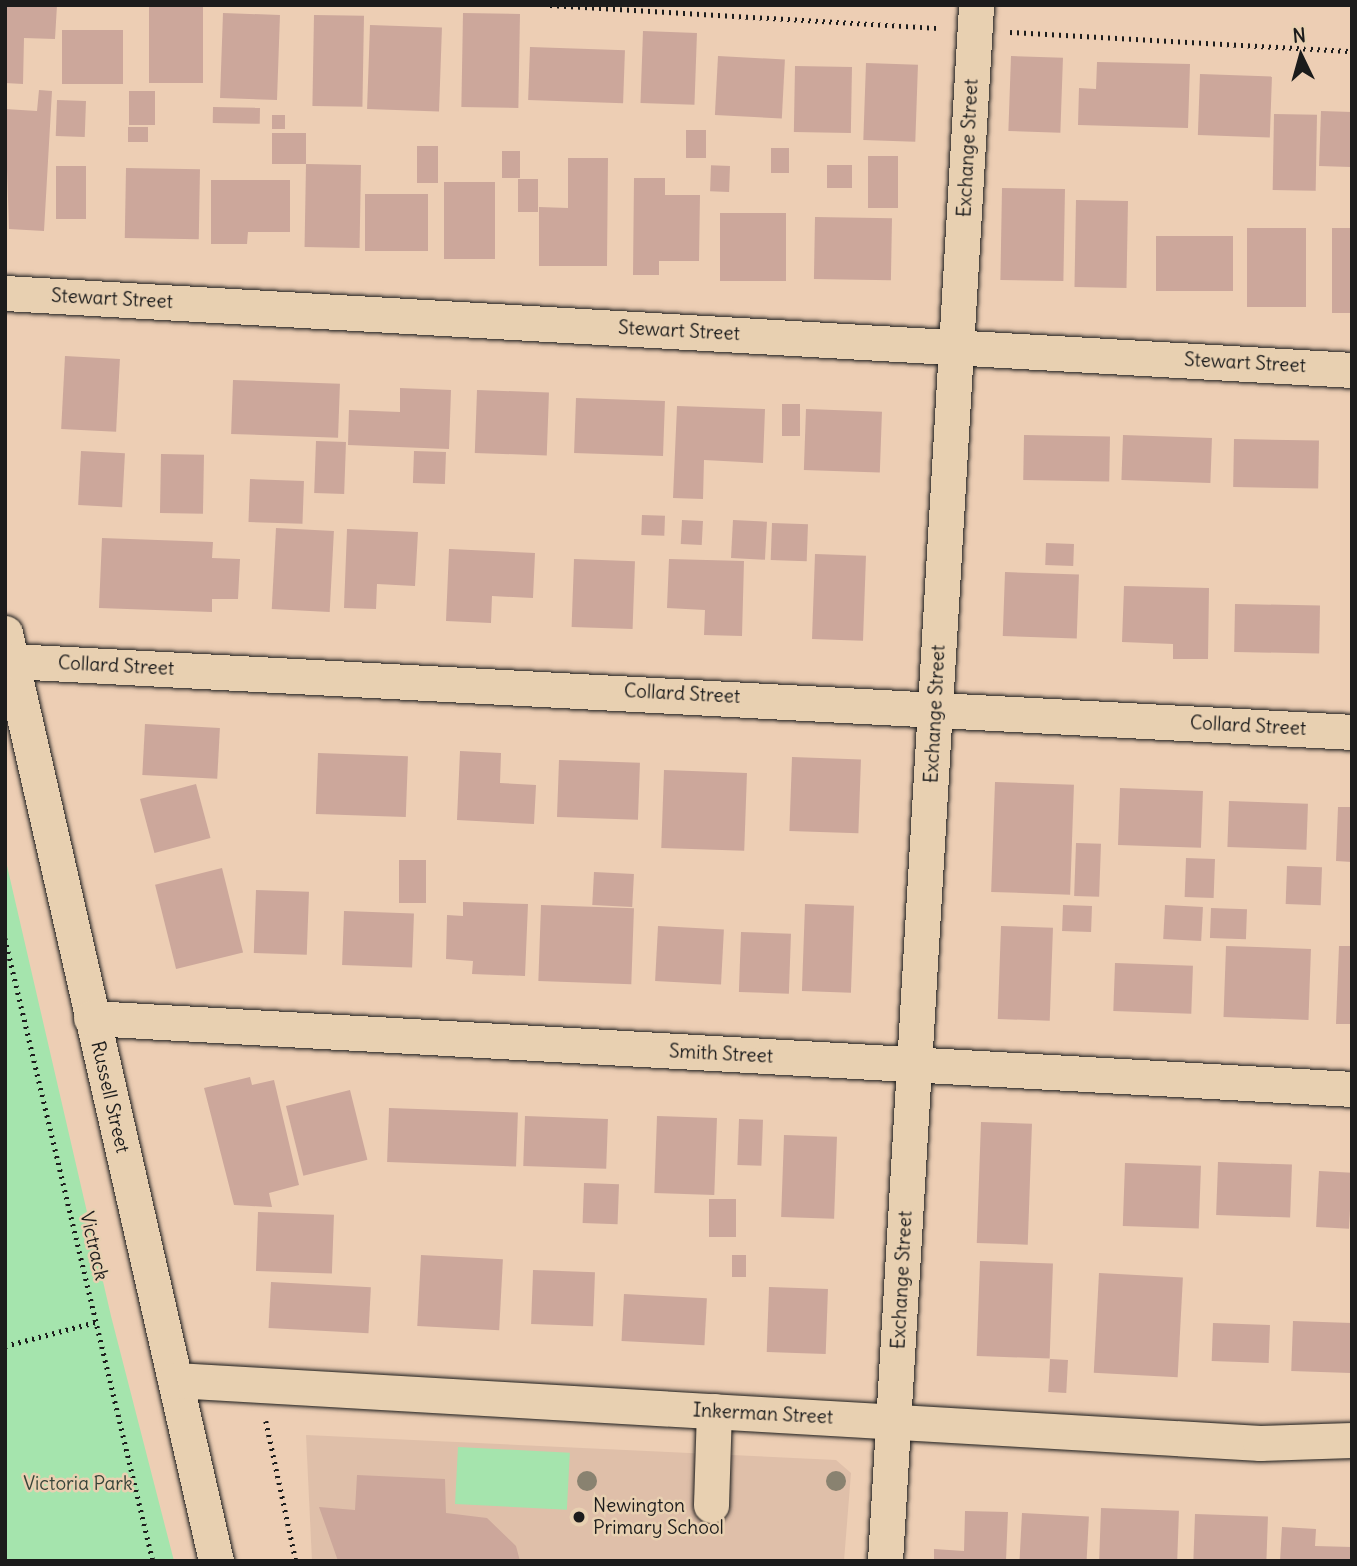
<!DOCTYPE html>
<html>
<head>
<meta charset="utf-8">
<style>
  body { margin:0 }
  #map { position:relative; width:1357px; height:1566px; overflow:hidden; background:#edceb4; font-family:Delius,sans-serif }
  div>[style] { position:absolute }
  .built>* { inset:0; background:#dfbfa9 }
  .green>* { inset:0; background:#a5e4ad; transform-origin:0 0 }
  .building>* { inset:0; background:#cca79b; transform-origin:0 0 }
  .path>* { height:4.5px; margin-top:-2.25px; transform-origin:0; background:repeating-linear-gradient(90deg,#1c1c1c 0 2px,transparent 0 7px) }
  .roads { filter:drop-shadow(0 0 2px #1c1c1c) drop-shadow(0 0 2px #1c1c1c) }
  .minor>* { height:35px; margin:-17.5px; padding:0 17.5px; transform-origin:17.5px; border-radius:17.5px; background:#e8d0b1 }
  .trees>* { width:20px; height:20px; margin:-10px; border-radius:50%; background:#898270 }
  .dots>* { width:19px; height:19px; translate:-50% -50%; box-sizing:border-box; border:4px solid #e8d0b1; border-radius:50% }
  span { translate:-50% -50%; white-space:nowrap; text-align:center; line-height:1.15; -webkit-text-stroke:5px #e8d0b1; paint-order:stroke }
  .street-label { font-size:19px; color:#1c1c1c }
  .park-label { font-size:19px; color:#374439 }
  .poi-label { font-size:19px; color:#1c1c1c }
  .left { translate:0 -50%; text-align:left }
  .frame { position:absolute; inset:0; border:7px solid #1c1c1c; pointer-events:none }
  .north { position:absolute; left:1266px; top:21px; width:70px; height:70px; -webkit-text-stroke:5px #e8d0b1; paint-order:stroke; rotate:355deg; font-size:19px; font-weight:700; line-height:28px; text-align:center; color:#1c1c1c }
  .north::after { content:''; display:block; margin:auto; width:24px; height:32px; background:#1c1c1c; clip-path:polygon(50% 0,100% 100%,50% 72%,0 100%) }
</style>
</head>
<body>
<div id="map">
  <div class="built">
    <i style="clip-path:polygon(306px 1435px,836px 1460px,851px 1473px,844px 1561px,312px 1561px)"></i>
  </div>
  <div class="green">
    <i style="clip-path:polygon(5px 857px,111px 1316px,174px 1561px,5px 1561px)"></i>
    <i style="left:458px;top:1447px;width:112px;height:57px;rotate:3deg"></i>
  </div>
  <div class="building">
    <i style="clip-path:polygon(5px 5px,57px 5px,55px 39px,24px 38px,23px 84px,5px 83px)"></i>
    <i style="left:149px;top:5px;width:54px;height:78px"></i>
    <i style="left:223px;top:13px;width:57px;height:85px;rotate:2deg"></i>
    <i style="left:463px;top:13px;width:57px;height:94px;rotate:1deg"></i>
    <i style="left:314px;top:15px;width:50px;height:91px;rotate:1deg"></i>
    <i style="left:370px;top:25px;width:72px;height:84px;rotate:2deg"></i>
    <i style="left:62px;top:30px;width:61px;height:54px"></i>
    <i style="left:643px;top:31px;width:54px;height:72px;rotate:2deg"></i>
    <i style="left:530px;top:47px;width:95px;height:53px;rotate:2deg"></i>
    <i style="left:718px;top:56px;width:67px;height:59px;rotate:3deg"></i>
    <i style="left:1011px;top:56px;width:52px;height:75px;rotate:2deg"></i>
    <i style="clip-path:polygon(1097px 62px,1190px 64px,1188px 128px,1078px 125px,1079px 88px,1096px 89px)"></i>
    <i style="left:866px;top:63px;width:52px;height:77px;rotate:2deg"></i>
    <i style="left:795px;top:66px;width:57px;height:66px;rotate:1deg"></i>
    <i style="left:1200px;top:74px;width:72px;height:61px;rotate:2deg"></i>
    <i style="clip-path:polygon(39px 90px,52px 91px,44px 231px,9px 229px,5px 109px,37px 111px)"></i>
    <i style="left:129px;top:91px;width:26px;height:34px"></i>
    <i style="left:57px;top:100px;width:29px;height:36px;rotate:2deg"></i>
    <i style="left:213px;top:107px;width:47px;height:16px;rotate:1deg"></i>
    <i style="left:1321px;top:111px;width:31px;height:55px;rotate:2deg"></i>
    <i style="left:1274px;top:114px;width:43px;height:76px;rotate:1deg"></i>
    <i style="left:272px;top:115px;width:13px;height:14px"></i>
    <i style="left:128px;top:127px;width:20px;height:15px"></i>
    <i style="left:686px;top:130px;width:20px;height:28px"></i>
    <i style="left:272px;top:133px;width:34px;height:31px"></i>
    <i style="left:417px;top:146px;width:21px;height:37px"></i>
    <i style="left:771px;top:148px;width:18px;height:25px"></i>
    <i style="left:502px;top:151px;width:18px;height:27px"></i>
    <i style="left:868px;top:156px;width:30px;height:52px"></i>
    <i style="clip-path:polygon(568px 158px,608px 158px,607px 266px,539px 266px,539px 207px,568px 208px)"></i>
    <i style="left:306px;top:164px;width:55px;height:83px;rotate:1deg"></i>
    <i style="left:827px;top:165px;width:25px;height:23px"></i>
    <i style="left:56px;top:166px;width:30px;height:53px"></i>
    <i style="left:730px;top:166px;width:26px;height:19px;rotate:92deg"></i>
    <i style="left:126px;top:168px;width:74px;height:70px;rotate:1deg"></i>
    <i style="clip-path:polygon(634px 178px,665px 178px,665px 195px,700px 195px,699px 261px,659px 261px,659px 275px,633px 275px)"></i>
    <i style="left:518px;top:179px;width:20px;height:33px"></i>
    <i style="clip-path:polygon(211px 180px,290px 180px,290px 232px,248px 232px,247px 244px,211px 244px)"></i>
    <i style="left:444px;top:182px;width:51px;height:77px"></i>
    <i style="left:1002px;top:188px;width:63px;height:92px;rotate:1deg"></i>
    <i style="left:365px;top:194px;width:63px;height:57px"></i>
    <i style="left:1076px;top:200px;width:52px;height:87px;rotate:1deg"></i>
    <i style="left:720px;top:213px;width:66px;height:68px"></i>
    <i style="left:815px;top:217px;width:77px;height:62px;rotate:1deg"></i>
    <i style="left:1247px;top:228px;width:59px;height:79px"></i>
    <i style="left:1332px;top:228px;width:20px;height:85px"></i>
    <i style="left:1156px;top:236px;width:77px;height:55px"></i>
    <i style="left:65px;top:356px;width:55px;height:73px;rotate:3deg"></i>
    <i style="left:233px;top:380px;width:107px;height:54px;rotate:2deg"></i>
    <i style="clip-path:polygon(400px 388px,451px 390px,449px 449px,348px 445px,349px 410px,400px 412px)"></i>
    <i style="left:477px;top:390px;width:72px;height:63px;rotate:2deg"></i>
    <i style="left:576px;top:398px;width:89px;height:55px;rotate:2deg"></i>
    <i style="left:782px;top:404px;width:18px;height:32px"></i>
    <i style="clip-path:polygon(677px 406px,765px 409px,763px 463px,704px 460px,703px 499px,673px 498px)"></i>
    <i style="left:806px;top:409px;width:76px;height:61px;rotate:2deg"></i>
    <i style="left:1024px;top:435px;width:86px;height:45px;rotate:1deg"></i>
    <i style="left:1123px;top:435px;width:89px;height:45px;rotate:2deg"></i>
    <i style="left:1234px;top:439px;width:85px;height:48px;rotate:1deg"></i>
    <i style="left:316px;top:441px;width:30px;height:52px;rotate:2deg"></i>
    <i style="left:81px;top:451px;width:44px;height:54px;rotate:3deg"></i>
    <i style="left:414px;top:451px;width:32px;height:32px;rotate:2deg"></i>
    <i style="left:161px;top:454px;width:43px;height:59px;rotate:1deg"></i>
    <i style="left:250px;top:479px;width:54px;height:43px;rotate:2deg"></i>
    <i style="left:642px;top:515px;width:23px;height:20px;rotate:2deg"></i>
    <i style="left:682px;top:520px;width:21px;height:24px;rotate:3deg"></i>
    <i style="left:733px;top:520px;width:34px;height:38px;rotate:3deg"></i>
    <i style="left:772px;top:523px;width:36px;height:37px;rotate:2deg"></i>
    <i style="left:276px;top:528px;width:58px;height:81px;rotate:3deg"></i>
    <i style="clip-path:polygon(347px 529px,418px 532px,415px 586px,377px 584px,376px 609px,344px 608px)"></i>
    <i style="clip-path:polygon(102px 538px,213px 542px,212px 558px,240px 559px,238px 599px,212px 599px,212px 612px,99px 608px)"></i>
    <i style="left:1046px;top:543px;width:28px;height:22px;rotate:2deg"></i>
    <i style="clip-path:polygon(449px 549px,535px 553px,533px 598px,492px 596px,491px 623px,446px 621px)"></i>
    <i style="left:815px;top:554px;width:51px;height:85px;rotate:2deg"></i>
    <i style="left:574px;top:559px;width:61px;height:68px;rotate:2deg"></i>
    <i style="clip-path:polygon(669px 559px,744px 561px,742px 636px,704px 635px,705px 610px,667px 608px)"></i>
    <i style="left:1005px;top:572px;width:74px;height:64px;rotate:2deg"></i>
    <i style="clip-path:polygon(1124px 586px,1209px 588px,1208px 659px,1173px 659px,1173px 644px,1122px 642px)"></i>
    <i style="left:1235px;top:604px;width:85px;height:48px;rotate:1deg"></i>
    <i style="left:145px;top:724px;width:75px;height:51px;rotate:3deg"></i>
    <i style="clip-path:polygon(460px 751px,501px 753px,500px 783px,536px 785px,534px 824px,457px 820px)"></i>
    <i style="left:318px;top:753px;width:90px;height:61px;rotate:2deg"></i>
    <i style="left:792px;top:757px;width:69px;height:74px;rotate:2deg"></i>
    <i style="left:559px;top:760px;width:81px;height:57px;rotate:2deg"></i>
    <i style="left:664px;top:770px;width:83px;height:78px;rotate:2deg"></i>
    <i style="left:995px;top:782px;width:79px;height:110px;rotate:2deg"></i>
    <i style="left:196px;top:784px;width:56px;height:58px;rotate:75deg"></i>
    <i style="left:1120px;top:788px;width:83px;height:57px;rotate:2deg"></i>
    <i style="left:1229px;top:801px;width:79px;height:46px;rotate:2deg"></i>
    <i style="clip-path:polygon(1338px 807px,1352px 807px,1352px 862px,1336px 861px)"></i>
    <i style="left:1076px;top:843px;width:25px;height:53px;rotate:2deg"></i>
    <i style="left:1186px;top:858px;width:29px;height:39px;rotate:2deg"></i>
    <i style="left:399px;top:860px;width:27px;height:43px"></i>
    <i style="left:1287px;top:866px;width:35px;height:38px;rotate:2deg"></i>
    <i style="left:222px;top:868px;width:87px;height:69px;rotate:76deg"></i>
    <i style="left:594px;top:872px;width:40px;height:33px;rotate:3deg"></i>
    <i style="left:256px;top:890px;width:53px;height:63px;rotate:2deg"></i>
    <i style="clip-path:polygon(463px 902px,528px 904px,525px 976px,472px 974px,473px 961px,446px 959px,447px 915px,463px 916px)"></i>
    <i style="left:805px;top:904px;width:49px;height:87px;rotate:2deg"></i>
    <i style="left:541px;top:905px;width:93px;height:76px;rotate:2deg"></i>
    <i style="left:1063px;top:905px;width:29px;height:26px;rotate:2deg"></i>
    <i style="left:1165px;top:905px;width:38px;height:34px;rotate:3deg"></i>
    <i style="left:1211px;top:908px;width:36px;height:30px;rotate:2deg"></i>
    <i style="left:344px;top:911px;width:70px;height:54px;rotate:2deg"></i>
    <i style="left:658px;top:926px;width:66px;height:55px;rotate:3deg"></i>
    <i style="left:1001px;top:926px;width:52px;height:93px;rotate:2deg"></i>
    <i style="left:741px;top:932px;width:50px;height:60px;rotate:2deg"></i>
    <i style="left:1226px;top:946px;width:85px;height:71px;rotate:2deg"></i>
    <i style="clip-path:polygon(1339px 946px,1352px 946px,1352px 1024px,1336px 1024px)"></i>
    <i style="left:1115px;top:963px;width:78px;height:48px;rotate:2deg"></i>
    <i style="clip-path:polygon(250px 1077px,252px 1085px,274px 1080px,299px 1185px,269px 1193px,272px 1207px,234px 1205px,204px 1088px)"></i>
    <i style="left:350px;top:1090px;width:72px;height:66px;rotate:76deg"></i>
    <i style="left:389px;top:1108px;width:129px;height:54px;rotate:2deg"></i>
    <i style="left:525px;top:1116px;width:83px;height:50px;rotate:2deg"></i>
    <i style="left:657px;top:1116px;width:60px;height:77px;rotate:2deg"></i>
    <i style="left:739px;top:1119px;width:24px;height:46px;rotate:2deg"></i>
    <i style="left:981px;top:1122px;width:51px;height:121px;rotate:2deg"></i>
    <i style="left:784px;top:1135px;width:53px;height:82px;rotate:2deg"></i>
    <i style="left:1218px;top:1162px;width:74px;height:53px;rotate:2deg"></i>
    <i style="left:1125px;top:1163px;width:76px;height:63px;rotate:2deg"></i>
    <i style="left:1319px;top:1171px;width:33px;height:56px;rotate:3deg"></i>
    <i style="left:584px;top:1183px;width:35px;height:40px;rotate:2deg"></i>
    <i style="left:709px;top:1199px;width:27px;height:38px"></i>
    <i style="left:258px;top:1212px;width:76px;height:59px;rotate:2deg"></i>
    <i style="left:421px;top:1255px;width:82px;height:71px;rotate:3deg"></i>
    <i style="left:732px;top:1255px;width:14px;height:22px"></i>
    <i style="left:980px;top:1261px;width:73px;height:95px;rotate:2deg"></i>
    <i style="left:533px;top:1270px;width:62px;height:54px;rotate:2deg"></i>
    <i style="left:1099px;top:1273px;width:84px;height:100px;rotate:3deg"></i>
    <i style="left:271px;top:1282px;width:100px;height:46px;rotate:3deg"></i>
    <i style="left:769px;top:1287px;width:59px;height:65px;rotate:2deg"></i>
    <i style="left:624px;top:1294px;width:83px;height:47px;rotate:3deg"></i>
    <i style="left:1293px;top:1321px;width:59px;height:50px;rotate:2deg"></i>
    <i style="left:1213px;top:1323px;width:57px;height:38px;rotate:2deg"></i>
    <i style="left:1050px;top:1359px;width:18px;height:33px;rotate:3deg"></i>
    <i style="clip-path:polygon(357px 1475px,445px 1479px,446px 1513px,487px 1518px,516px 1546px,520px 1561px,338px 1561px,319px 1507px,355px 1510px)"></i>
    <i style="left:1101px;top:1508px;width:78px;height:53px;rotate:2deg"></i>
    <i style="clip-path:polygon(965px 1511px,1008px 1512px,1006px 1561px,934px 1561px,934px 1549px,964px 1551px)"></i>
    <i style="left:1022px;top:1513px;width:67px;height:48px;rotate:3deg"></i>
    <i style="left:1195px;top:1514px;width:73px;height:47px;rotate:2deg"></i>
    <i style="clip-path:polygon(1282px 1527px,1316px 1529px,1315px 1546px,1352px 1547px,1352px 1561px,1280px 1561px)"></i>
  </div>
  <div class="path">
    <i style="left:550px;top:5px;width:390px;rotate:3.4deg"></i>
    <i style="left:1010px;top:32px;width:343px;rotate:3.2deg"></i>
    <i style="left:5px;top:938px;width:640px;rotate:76.64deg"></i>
    <i style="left:5px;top:1346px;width:94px;rotate:-14.8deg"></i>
    <i style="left:266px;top:1421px;width:143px;rotate:77.9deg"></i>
  </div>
  <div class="roads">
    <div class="minor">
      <i style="left:5px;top:293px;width:1349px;rotate:3.27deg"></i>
      <i style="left:5px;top:633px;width:952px;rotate:77.19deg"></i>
      <i style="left:12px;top:661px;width:1342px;rotate:3.03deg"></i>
      <i style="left:91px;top:1018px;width:1263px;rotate:3.22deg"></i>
      <i style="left:175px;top:1380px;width:1087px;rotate:3.32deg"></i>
      <i style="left:1260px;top:1443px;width:92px;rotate:-1.9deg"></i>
      <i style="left:711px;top:1505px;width:94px;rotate:-88.2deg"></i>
      <i style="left:885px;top:1561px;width:1559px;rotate:-86.65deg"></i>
    </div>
  </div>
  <div class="trees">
    <i style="left:587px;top:1481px"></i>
    <i style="left:836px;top:1481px"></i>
  </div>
  <div class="dots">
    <i style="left:579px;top:1517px;background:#1c1c1c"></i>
  </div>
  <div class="street-label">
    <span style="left:968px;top:148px;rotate:-87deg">Exchange Street</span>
    <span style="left:112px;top:299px;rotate:3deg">Stewart Street</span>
    <span style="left:679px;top:331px;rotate:3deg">Stewart Street</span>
    <span style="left:1245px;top:363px;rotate:3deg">Stewart Street</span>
    <span style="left:116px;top:666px;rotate:3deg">Collard Street</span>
    <span style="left:682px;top:694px;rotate:3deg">Collard Street</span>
    <span style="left:935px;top:714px;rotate:-87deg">Exchange Street</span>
    <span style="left:1248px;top:726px;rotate:3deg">Collard Street</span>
    <span style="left:721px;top:1054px;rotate:3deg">Smith Street</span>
    <span style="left:110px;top:1097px;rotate:77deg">Russell Street</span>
    <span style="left:94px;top:1246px;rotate:77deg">Victrack</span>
    <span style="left:902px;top:1280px;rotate:-87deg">Exchange Street</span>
    <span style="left:763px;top:1414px;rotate:3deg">Inkerman Street</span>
  </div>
  <div class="park-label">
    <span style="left:78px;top:1484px">Victoria Park</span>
  </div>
  <div class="poi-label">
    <span class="left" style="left:593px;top:1517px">Newington<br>Primary School</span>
  </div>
  <div class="frame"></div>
  <div class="north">N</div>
</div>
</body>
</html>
